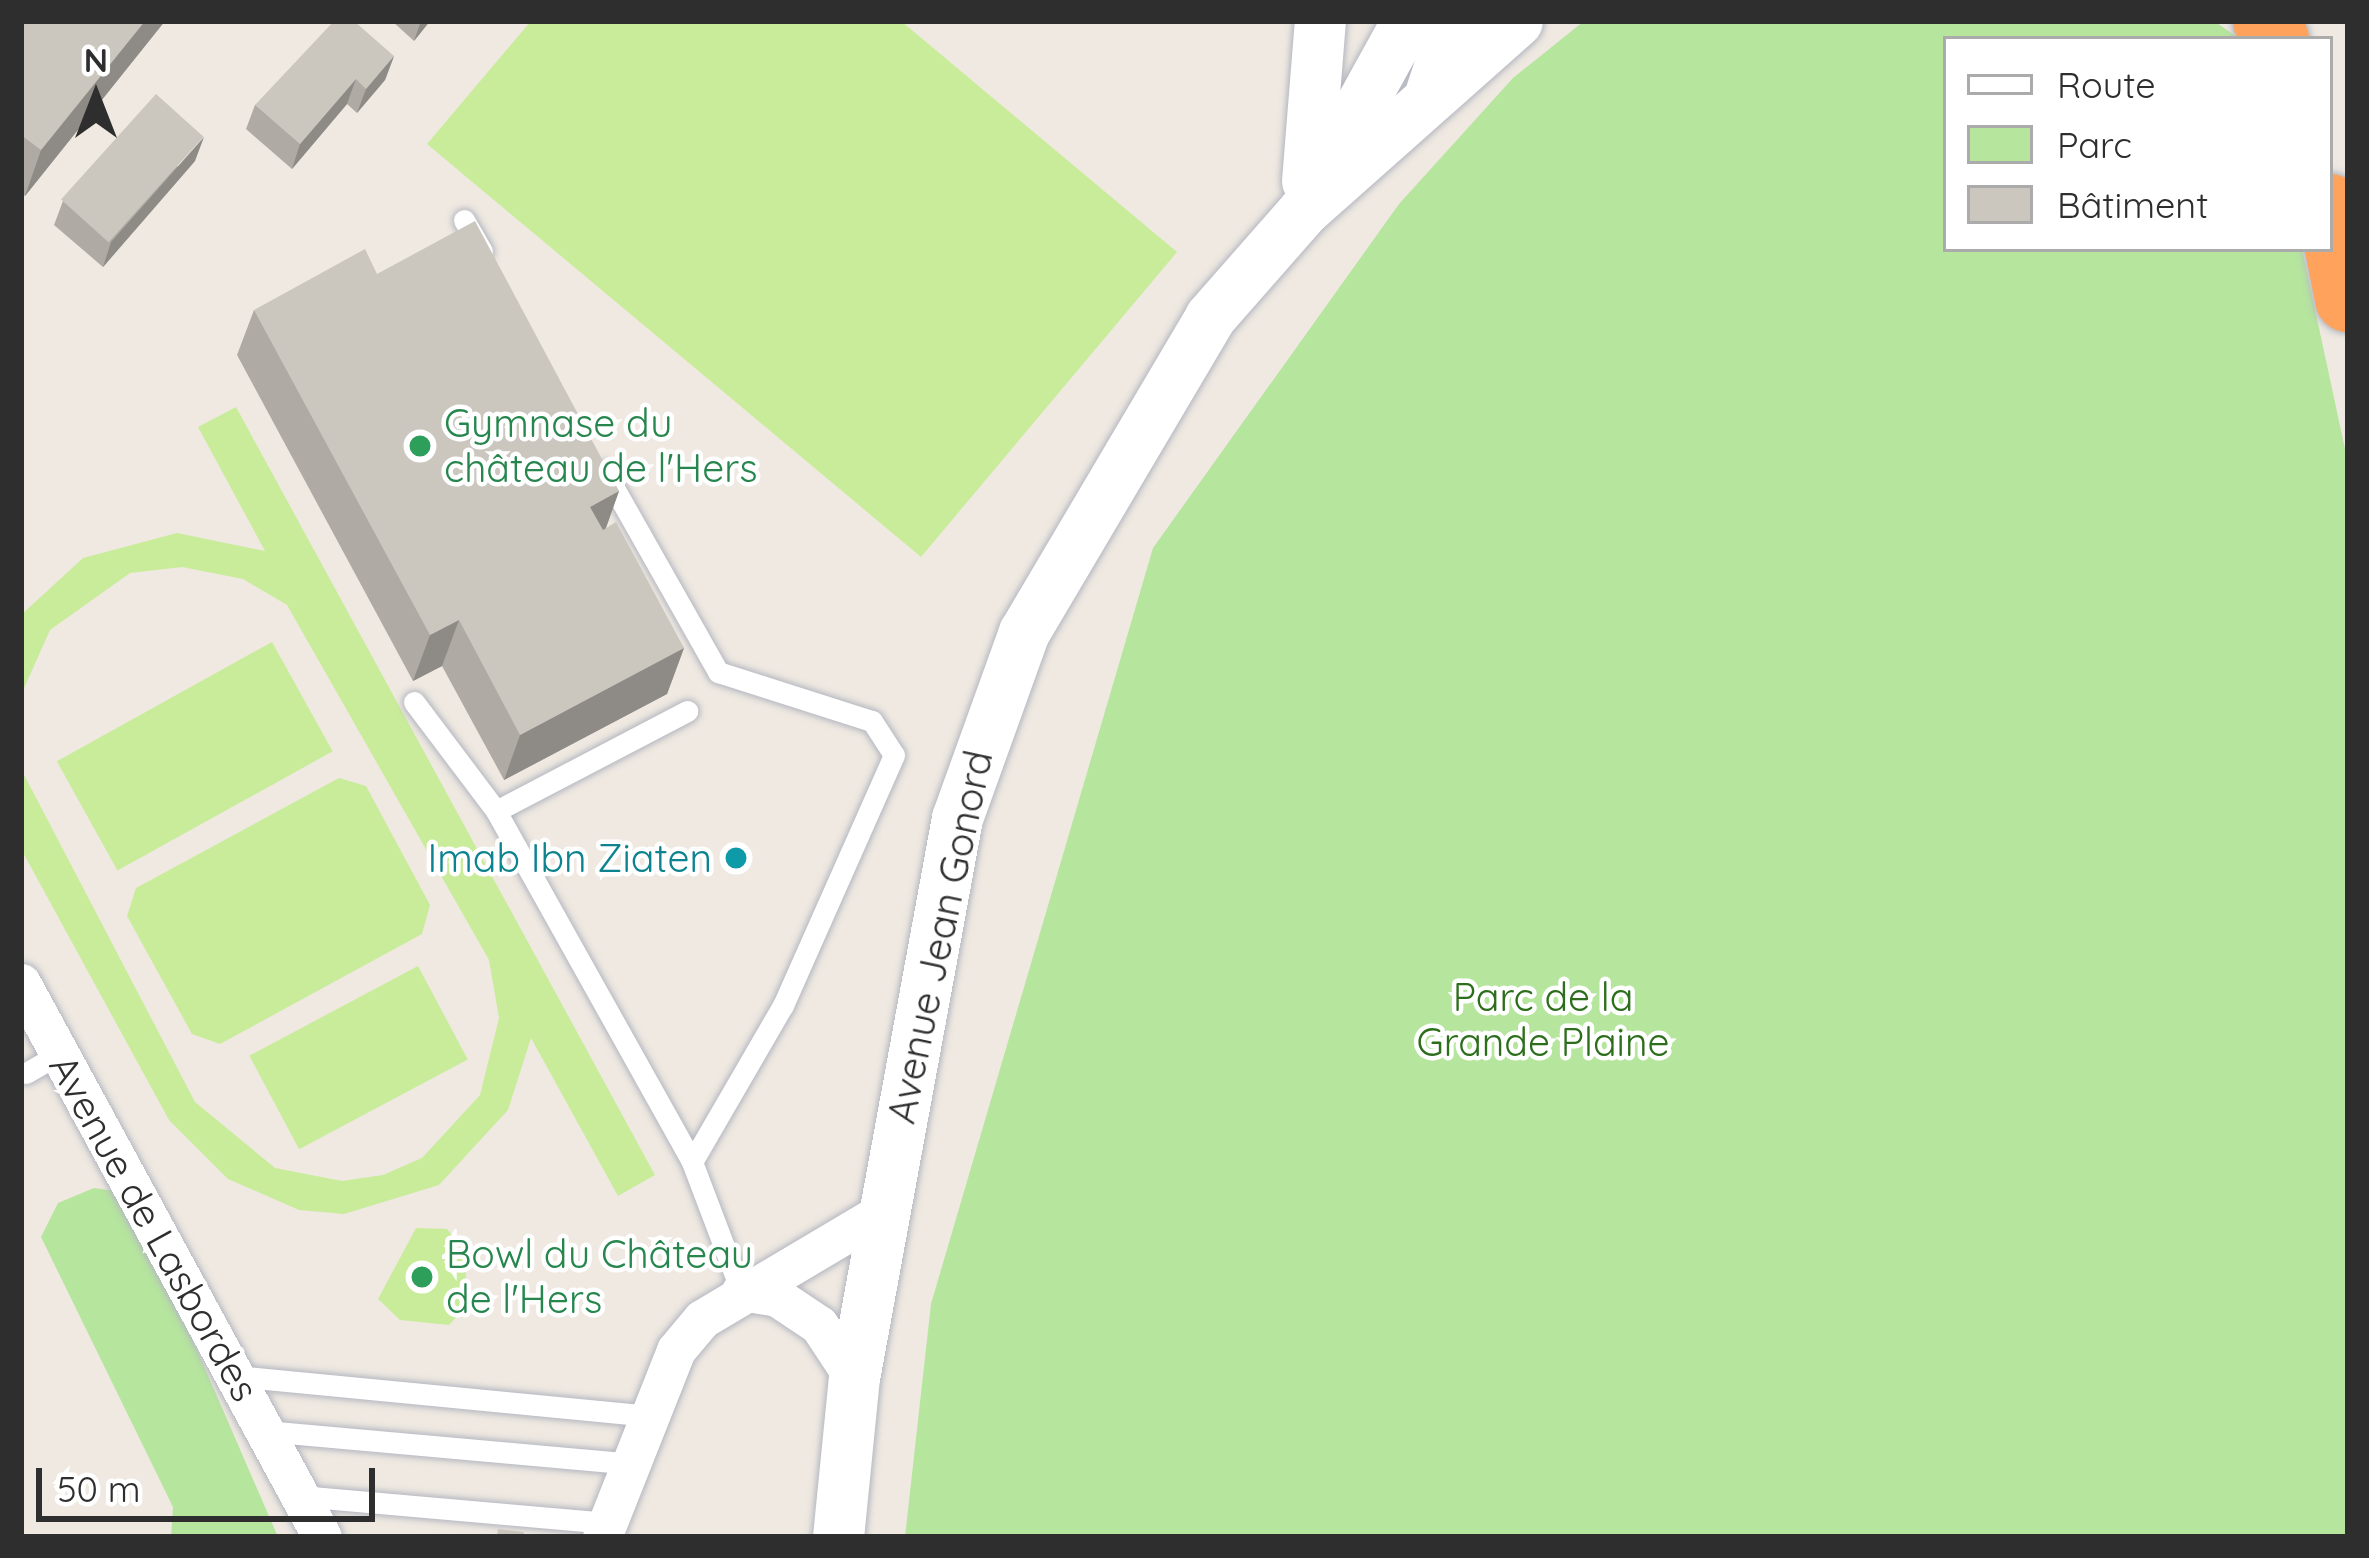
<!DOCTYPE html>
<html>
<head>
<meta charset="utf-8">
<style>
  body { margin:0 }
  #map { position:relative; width:2369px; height:1558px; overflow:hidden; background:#efe9e1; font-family:Quicksand,sans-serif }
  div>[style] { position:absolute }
  .green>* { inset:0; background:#b6e59e }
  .pitch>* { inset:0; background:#c9ec9a; transform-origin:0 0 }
  .roads { filter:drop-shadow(0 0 3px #b4b7c1) drop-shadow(0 0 3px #b4b7c1) }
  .service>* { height:21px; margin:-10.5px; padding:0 10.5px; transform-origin:10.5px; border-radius:10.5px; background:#fff }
  .minor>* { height:39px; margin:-19.5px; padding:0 19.5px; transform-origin:19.5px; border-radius:19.5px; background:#fff }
  .tertiary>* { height:51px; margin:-25.5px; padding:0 25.5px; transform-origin:25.5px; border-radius:25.5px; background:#fff }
  .motorway>* { height:66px; margin:-33px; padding:0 33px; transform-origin:33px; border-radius:33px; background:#ffa35c }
  .wall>* { inset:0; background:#afaba4 }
  .shaded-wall>* { inset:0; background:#8e8b86 }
  .building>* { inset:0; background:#cbc7bf; transform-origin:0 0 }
  .dots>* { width:33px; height:33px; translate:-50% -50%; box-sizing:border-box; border:6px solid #fff; border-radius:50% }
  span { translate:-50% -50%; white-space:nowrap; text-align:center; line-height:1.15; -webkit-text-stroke:9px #fff; paint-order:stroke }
  .leisure-label { font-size:39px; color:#27864d }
  .left { translate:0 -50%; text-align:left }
  .culture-label { font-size:39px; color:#0d838f }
  .right { translate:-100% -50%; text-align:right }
  .street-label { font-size:39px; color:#2e2e2e }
  .park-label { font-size:39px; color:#2c6e1b }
  .frame { position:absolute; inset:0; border:24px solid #2e2e2e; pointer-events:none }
  .legend { position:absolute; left:1943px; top:36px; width:390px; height:216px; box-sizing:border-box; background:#fff; border:3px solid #ababab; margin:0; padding:15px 21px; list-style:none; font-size:36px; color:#2e2e2e }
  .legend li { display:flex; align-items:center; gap:24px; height:60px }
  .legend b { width:60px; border:3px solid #ababab }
  .north { position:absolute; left:36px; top:36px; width:120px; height:120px; -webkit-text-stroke:9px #fff; paint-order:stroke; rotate:0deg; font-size:33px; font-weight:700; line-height:48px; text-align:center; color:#2e2e2e }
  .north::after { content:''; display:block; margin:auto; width:42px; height:54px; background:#2e2e2e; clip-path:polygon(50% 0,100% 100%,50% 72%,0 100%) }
  .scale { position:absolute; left:36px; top:1468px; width:339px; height:54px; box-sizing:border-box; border:6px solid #2e2e2e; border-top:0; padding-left:15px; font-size:36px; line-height:42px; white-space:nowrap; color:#2e2e2e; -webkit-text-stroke:9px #fff; paint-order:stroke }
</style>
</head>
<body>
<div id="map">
  <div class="green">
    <i style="clip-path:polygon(1584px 21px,2214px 21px,2240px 39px,1946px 39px,1946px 249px,2302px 249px,2348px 463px,2348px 1537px,905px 1537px,931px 1304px,1153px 548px,1399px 204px,1513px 78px)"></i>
    <i style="clip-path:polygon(94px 1188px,129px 1193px,278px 1537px,171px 1537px,173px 1507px,41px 1237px,58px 1203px)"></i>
  </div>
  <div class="pitch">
    <i style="clip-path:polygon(531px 21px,901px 21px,1177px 252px,921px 557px,427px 144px)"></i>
    <i style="clip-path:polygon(236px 407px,655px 1175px,618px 1196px,531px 1038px,508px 1110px,439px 1185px,344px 1214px,299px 1210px,228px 1179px,169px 1120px,21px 849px,21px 769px,195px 1102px,275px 1168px,342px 1181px,383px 1175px,422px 1158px,480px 1095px,499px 1018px,489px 960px,287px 605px,243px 579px,182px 567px,130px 573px,50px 630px,21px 695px,21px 615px,83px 558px,177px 533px,265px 551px,198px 427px)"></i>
    <i style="left:272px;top:642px;width:125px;height:246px;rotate:61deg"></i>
    <i style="clip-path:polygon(339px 778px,366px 786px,430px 905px,422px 934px,220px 1044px,192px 1034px,127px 916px,136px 888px)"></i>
    <i style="left:418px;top:966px;width:106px;height:191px;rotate:62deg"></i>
    <i style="clip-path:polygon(416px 1228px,447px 1229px,464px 1249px,468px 1304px,449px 1325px,400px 1320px,378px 1299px)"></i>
  </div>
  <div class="roads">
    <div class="service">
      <i style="left:464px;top:220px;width:36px;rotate:60deg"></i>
      <i style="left:605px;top:472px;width:230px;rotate:60.5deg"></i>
      <i style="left:718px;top:672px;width:162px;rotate:17.7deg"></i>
      <i style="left:872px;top:721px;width:40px;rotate:57.1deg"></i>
      <i style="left:894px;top:755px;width:274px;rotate:113.9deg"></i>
      <i style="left:783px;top:1005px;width:181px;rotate:120.1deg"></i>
      <i style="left:414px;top:702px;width:136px;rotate:53deg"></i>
      <i style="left:496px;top:811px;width:402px;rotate:60.8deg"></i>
      <i style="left:692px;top:1162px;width:138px;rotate:69.2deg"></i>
      <i style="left:496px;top:811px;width:216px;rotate:-27.6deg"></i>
      <i style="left:26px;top:1073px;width:38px;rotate:-30deg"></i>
      <i style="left:235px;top:1376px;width:415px;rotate:5.5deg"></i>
      <i style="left:265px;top:1431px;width:368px;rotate:5.1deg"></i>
      <i style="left:300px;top:1496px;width:309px;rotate:5deg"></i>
    </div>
    <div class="minor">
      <i style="left:21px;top:983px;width:630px;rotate:61.48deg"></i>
      <i style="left:741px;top:1291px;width:36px;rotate:9deg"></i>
      <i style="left:777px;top:1297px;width:50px;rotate:33.7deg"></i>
      <i style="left:819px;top:1325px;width:64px;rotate:56.6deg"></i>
      <i style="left:602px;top:1537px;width:201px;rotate:-68.4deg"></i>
      <i style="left:676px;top:1350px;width:40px;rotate:-50deg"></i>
      <i style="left:702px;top:1319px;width:209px;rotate:-30.7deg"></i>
    </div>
    <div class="tertiary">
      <i style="left:1431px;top:91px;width:74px;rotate:-71.8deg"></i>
      <i style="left:1323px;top:173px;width:174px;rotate:-61.1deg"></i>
      <i style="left:1307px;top:181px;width:161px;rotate:-85.4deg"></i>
      <i style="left:838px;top:1537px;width:160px;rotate:-84.3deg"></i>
      <i style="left:854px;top:1378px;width:569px;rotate:-79.58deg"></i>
      <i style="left:957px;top:818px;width:198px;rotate:-70.2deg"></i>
      <i style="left:1024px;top:632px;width:366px;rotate:-59.4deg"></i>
      <i style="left:1210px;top:317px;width:141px;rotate:-48.7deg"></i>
      <i style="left:1303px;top:211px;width:286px;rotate:-41.6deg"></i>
    </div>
    <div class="motorway">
      <i style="left:2266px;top:21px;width:21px;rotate:61deg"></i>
      <i style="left:2330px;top:207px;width:94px;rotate:78.9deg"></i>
    </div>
  </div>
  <div class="wall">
    <i style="clip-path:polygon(21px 21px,165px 21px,25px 196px,21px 193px)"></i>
    <i style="clip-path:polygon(392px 21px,430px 21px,414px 41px)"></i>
    <i style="clip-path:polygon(394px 56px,385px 80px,357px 113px,347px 104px,292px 169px,246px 129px,255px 105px)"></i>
    <i style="clip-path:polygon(195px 161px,103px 267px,54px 225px,63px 201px)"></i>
    <i style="clip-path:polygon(254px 310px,619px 491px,606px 528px,684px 648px,667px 694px,504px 780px,442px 666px,413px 681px,237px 355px)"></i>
  </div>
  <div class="shaded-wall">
    <i style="clip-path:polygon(145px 21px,165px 21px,25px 196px,41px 150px)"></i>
    <i style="clip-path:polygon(421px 21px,430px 21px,414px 41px)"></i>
    <i style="clip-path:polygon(394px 56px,385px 80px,357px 113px,366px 89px)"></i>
    <i style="clip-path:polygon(356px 79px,347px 104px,292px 169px,300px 144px)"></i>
    <i style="clip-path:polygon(204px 137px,195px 161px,103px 267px,111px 242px)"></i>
    <i style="clip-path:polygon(619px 491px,603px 536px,590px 507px)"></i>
    <i style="clip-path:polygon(459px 620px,442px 666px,413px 681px,430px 635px)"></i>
    <i style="clip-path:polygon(684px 648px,667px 694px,504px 780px,520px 735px)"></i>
  </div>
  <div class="building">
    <i style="clip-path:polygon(21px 21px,145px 21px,41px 150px,21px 135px)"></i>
    <i style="clip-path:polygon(334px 21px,354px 21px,394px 56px,366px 89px,356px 79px,300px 144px,255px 105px)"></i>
    <i style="left:156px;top:94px;width:64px;height:142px;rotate:42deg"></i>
    <i style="clip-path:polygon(475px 221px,619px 491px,590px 507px,603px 530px,616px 522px,684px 648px,520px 735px,459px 620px,430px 635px,254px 310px,365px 249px,377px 274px)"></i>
    <i style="clip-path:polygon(498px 1529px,524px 1532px,523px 1537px,497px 1537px)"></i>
  </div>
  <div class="dots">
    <i style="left:420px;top:446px;background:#2e9e5b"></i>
    <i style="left:736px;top:858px;background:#0f9aa8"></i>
    <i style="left:422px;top:1277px;background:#2e9e5b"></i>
  </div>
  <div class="leisure-label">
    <span class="left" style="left:444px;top:446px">Gymnase du<br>château de l'Hers</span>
    <span class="left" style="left:446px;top:1277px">Bowl du Château<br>de l'Hers</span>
  </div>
  <div class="culture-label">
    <span class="right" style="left:712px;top:858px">Imab Ibn Ziaten</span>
  </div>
  <div class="street-label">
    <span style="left:940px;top:937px;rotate:-78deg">Avenue Jean Gonord</span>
    <span style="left:154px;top:1228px;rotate:61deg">Avenue de Lasbordes</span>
  </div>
  <div class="park-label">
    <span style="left:1543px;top:1020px">Parc de la<br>Grande Plaine</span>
  </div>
  <div class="frame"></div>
  <ul class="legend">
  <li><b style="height:15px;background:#fff"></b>Route</li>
  <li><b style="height:33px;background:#b6e59e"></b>Parc</li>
  <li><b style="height:33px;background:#cbc7bf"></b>Bâtiment</li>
  </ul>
  <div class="north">N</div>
  <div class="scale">50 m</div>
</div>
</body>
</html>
